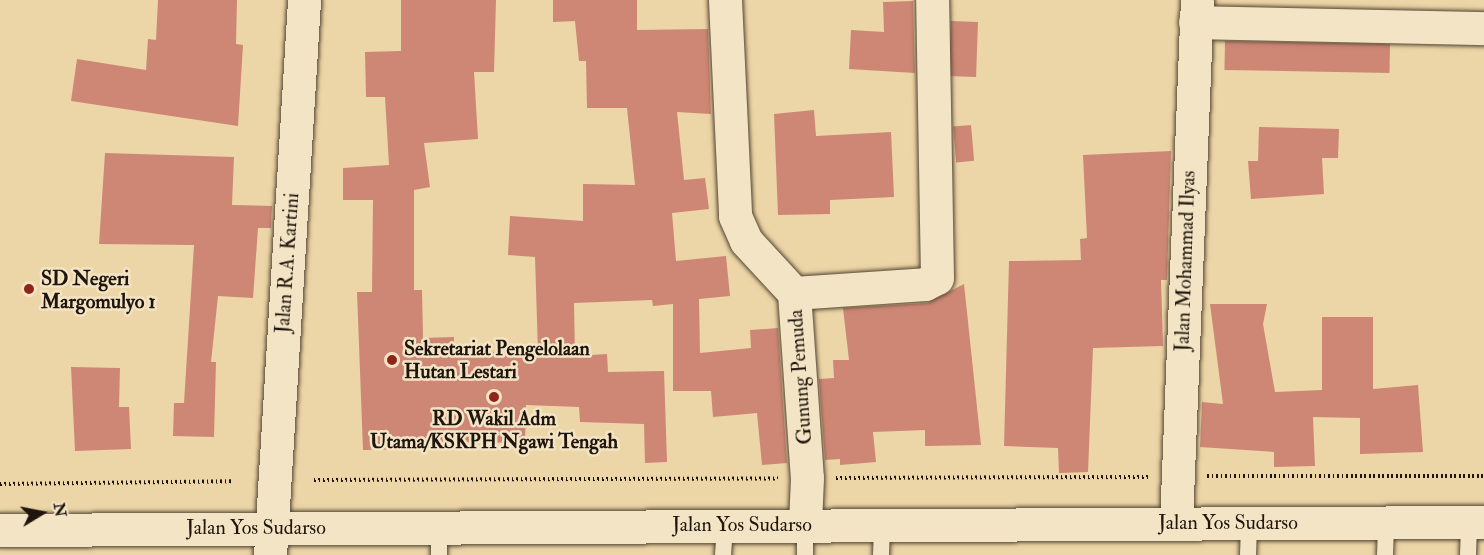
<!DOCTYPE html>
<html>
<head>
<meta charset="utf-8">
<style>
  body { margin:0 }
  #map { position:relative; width:1484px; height:555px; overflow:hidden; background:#ecd5a6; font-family:"IM FELL Double Pica",serif }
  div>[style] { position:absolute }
  .building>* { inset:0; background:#ce8775; transform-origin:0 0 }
  .path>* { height:4px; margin-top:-2px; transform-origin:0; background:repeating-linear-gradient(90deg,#1f150c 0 1.5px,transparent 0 4.5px) }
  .roads { filter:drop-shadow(0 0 2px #524532) drop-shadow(0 0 2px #524532) }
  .lane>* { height:16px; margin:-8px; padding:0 8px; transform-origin:8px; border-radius:8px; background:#f3e4c5 }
  .street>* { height:33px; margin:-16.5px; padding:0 16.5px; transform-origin:16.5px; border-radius:16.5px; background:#f3e4c5 }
  .secondary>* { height:33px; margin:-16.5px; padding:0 16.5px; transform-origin:16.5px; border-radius:16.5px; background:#f3e4c5 }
  .dots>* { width:16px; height:16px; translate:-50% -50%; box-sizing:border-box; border:3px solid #f3e4c5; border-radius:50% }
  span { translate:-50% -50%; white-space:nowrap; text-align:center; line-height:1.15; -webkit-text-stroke:5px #f3e4c5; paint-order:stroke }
  .street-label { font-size:20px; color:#1f150c }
  .poi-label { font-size:20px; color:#1f150c; font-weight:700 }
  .left { translate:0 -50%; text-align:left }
  .north { position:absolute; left:12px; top:483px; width:60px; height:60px; -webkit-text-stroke:4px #f3e4c5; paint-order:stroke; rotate:80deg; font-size:16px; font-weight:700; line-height:24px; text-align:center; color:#1f150c }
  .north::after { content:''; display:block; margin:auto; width:21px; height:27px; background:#1f150c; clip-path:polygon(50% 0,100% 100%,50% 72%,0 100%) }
</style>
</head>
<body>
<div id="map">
  <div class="building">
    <i style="clip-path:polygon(158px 0,237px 0,236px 44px,243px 45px,238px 126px,71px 101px,77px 59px,146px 70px,148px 39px,156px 40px)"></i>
    <i style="clip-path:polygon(401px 0,496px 0,494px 72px,474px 72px,478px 139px,424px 143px,430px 187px,414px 190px,414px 290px,422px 290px,423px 338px,454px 337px,454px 351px,538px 353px,535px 257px,508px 255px,510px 216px,583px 221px,583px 184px,635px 185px,627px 108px,587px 108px,586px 61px,579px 61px,575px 21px,553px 22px,553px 0,637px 0,637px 30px,708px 29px,711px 114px,677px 112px,684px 180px,705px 178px,709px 209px,672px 213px,676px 261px,726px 256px,730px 296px,699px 299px,700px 353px,751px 348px,750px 330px,778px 328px,787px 463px,762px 465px,757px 413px,713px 417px,711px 391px,673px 391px,673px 304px,653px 306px,652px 300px,574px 303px,575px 356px,607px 354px,608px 372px,664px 371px,667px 462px,645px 463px,644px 424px,580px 422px,579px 407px,526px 405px,525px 443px,456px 442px,427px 445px,427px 449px,363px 450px,357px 292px,372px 292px,373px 200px,343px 200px,343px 168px,389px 165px,385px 97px,366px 97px,365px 52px,401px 51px)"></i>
    <i style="clip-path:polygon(913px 1px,915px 73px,849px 69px,851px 30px,884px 32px,883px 2px)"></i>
    <i style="left:951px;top:21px;width:27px;height:55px;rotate:2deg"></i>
    <i style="left:1225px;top:41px;width:165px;height:29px;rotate:1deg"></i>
    <i style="clip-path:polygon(814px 110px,816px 136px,891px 132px,894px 197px,830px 200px,830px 214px,778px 215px,774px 114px)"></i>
    <i style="left:971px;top:125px;width:36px;height:18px;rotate:85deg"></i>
    <i style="clip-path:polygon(1259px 127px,1339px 129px,1338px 158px,1322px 158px,1324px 194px,1251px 199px,1248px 161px,1258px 161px)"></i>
    <i style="clip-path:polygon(1171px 151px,1167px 280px,1161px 280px,1163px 346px,1093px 348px,1088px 472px,1059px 473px,1058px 448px,1004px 446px,1009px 261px,1081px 260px,1080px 239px,1087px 238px,1083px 155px)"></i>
    <i style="clip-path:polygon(105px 153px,234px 157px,232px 205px,272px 206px,271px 228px,258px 228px,253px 298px,218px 296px,211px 362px,216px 362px,214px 437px,173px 436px,174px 403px,184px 403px,194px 245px,99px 244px)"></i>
    <i style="clip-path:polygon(964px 284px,981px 445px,925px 446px,925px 430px,873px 432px,876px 462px,840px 465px,840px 459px,825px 460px,819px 379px,834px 378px,833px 360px,849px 360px,843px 308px,927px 303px)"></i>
    <i style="clip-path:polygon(1210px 304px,1267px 304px,1263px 324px,1275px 392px,1322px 390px,1322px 317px,1373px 317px,1373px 389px,1418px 385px,1423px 452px,1360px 454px,1360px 418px,1313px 417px,1315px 466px,1274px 467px,1274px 452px,1200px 447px,1202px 402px,1223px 404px)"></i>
    <i style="clip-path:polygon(71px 367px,120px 368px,119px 407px,129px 407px,131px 449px,75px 451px)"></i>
  </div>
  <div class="path">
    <i style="left:1207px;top:476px;width:277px"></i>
    <i style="left:836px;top:478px;width:313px;rotate:-0.2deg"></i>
    <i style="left:314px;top:480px;width:464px;rotate:-0.2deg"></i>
    <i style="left:0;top:484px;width:232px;rotate:-0.7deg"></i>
  </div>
  <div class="roads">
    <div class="lane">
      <i style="left:805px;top:524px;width:31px;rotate:90deg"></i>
      <i style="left:439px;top:555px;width:29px;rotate:-90deg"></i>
      <i style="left:723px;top:555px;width:31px;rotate:-86deg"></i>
      <i style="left:881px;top:555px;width:32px;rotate:-88deg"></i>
      <i style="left:1248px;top:555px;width:33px;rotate:-88deg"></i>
      <i style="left:1385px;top:555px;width:33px;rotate:-88deg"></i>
      <i style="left:1468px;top:555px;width:33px;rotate:-88deg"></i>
    </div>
    <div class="street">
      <i style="left:725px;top:0;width:216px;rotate:87.3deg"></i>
      <i style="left:735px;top:216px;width:27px;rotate:66deg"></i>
      <i style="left:746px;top:241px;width:71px;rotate:47.3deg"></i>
      <i style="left:794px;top:293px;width:185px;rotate:86deg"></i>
      <i style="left:807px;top:478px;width:46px;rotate:92.5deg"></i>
      <i style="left:794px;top:293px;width:131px;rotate:-3.9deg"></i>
      <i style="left:925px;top:284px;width:13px;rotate:-27deg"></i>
      <i style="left:937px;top:278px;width:278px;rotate:-91deg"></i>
    </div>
    <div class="secondary">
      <i style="left:1195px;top:22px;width:289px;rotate:1.2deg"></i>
      <i style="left:1176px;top:522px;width:522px;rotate:-87.7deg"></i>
      <i style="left:0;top:530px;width:1484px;rotate:-0.31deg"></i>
      <i style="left:270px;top:555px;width:556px;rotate:-86.49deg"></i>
    </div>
  </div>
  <div class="dots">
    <i style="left:29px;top:289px;background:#8f2418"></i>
    <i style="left:392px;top:360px;background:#8f2418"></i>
    <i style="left:494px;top:397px;background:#8f2418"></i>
  </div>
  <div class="street-label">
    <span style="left:1185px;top:261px;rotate:-88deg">Jalan Mohammad Ilyas</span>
    <span style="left:287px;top:263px;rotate:-86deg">Jalan R.A. Kartini</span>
    <span style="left:800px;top:377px;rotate:-94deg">Gunung Pemuda</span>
    <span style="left:1228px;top:522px">Jalan Yos Sudarso</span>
    <span style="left:742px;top:524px">Jalan Yos Sudarso</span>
    <span style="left:256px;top:527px">Jalan Yos Sudarso</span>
  </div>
  <div class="poi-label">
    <span class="left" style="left:41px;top:290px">SD Negeri<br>Margomulyo 1</span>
    <span class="left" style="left:404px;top:360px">Sekretariat Pengelolaan<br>Hutan Lestari</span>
    <span style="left:494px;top:430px">RD Wakil Adm<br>Utama/KSKPH Ngawi Tengah</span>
  </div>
  <div class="north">N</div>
</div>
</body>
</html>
